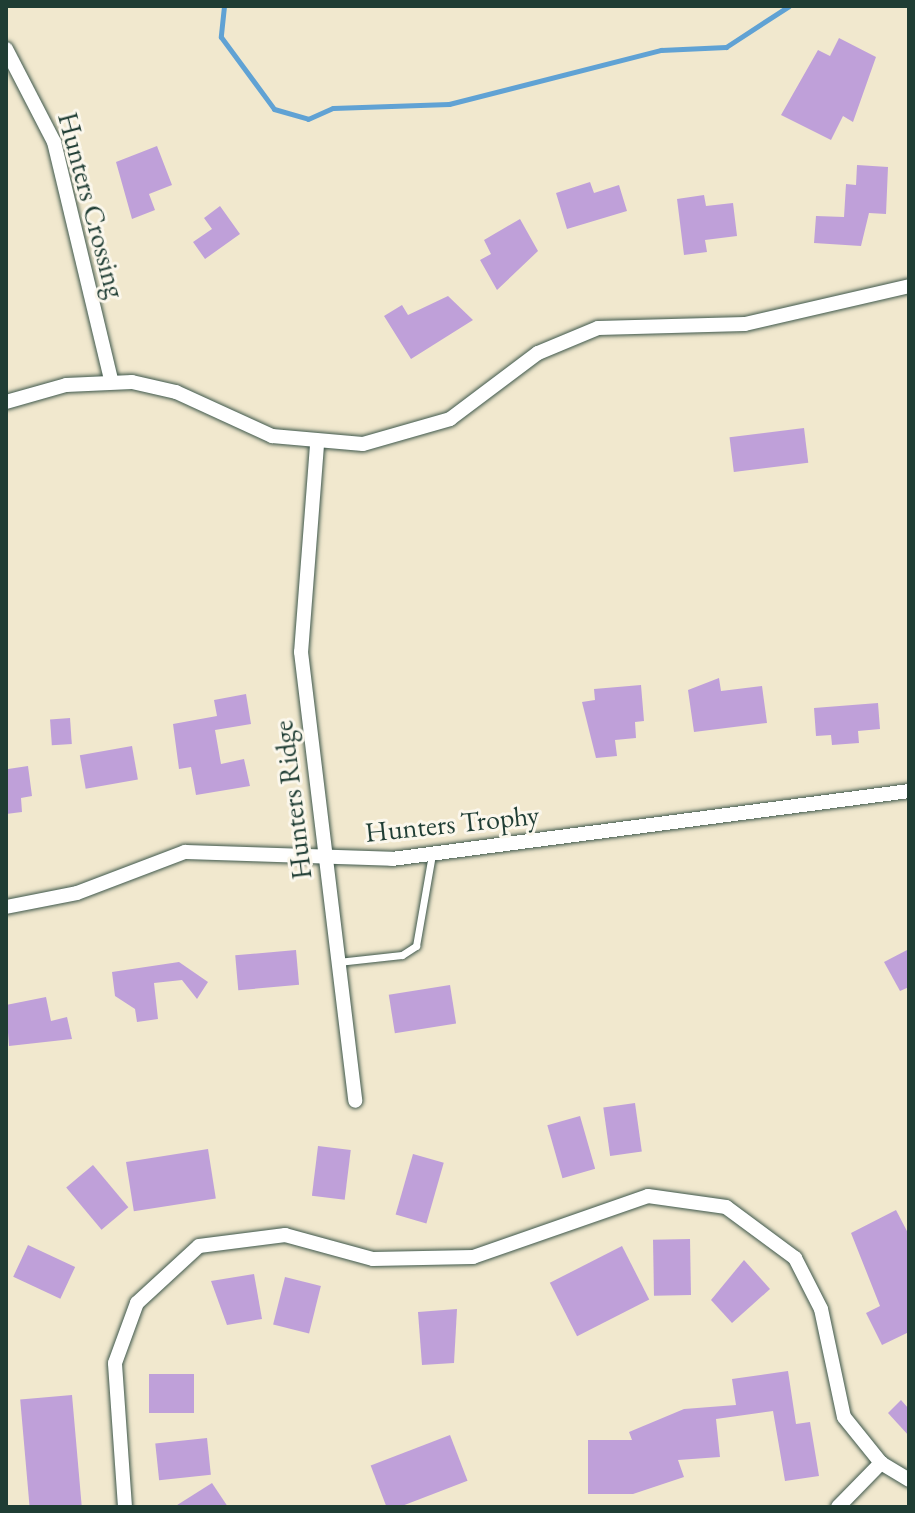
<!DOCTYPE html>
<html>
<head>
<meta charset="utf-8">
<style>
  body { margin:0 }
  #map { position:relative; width:915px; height:1513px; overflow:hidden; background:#f1e8ce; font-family:"EB Garamond",serif }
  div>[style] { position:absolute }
  .stream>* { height:5px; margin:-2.5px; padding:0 2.5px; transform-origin:2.5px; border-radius:2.5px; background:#60a2d4 }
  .building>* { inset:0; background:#bfa0d9; transform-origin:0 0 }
  .roads { filter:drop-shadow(0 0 2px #3e574b) drop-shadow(0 0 2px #3e574b) }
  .lane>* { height:7px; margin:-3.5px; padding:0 3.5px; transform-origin:3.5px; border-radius:3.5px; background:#fff }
  .street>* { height:14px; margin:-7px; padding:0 7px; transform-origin:7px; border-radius:7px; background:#fff }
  span { translate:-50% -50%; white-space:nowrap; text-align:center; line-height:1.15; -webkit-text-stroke:6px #fbf7ec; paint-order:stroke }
  .street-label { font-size:28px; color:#1f3d34 }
  .frame { position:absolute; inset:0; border:8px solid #1f3d34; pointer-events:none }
</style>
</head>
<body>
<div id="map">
  <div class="stream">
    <i style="left:224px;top:6px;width:31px;rotate:96deg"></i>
    <i style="left:221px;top:37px;width:89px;rotate:53.6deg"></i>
    <i style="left:274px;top:109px;width:35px;rotate:16deg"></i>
    <i style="left:308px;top:119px;width:27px;rotate:-24deg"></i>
    <i style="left:333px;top:108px;width:116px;rotate:-2deg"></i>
    <i style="left:449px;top:104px;width:219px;rotate:-14.3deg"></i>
    <i style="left:661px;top:50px;width:65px;rotate:-2.6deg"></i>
    <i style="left:726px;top:47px;width:75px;rotate:-33.1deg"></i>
  </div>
  <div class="building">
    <i style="clip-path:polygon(839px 38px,876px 57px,853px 122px,843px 116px,831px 140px,781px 115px,818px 50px,830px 56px)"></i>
    <i style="clip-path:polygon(157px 146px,172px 185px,149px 194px,155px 210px,132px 219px,116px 162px)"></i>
    <i style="clip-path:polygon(857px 165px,888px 167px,886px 214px,869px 213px,861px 246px,814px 243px,816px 216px,844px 217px,846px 184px,856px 185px)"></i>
    <i style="clip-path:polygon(590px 182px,594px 193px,619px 185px,627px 211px,567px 229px,556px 193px)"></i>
    <i style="clip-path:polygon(704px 195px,706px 206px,733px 203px,737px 236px,705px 240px,707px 252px,684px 255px,677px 199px)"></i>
    <i style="clip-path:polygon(220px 206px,240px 234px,205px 259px,193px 242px,212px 229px,204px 218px)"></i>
    <i style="clip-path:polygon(520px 219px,538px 251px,497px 290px,480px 260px,491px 254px,484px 240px)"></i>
    <i style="clip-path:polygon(448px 296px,473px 320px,411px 359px,384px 316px,402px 305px,408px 315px)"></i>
    <i style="left:804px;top:428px;width:35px;height:75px;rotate:83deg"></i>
    <i style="clip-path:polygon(719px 678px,721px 691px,762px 686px,767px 723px,694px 732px,688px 690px)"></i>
    <i style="clip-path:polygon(641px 685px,644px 721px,635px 722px,636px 738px,615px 740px,617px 756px,596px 758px,582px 702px,595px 700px,594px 689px)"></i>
    <i style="clip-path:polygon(246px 694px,251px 724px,215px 730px,221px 764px,244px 759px,250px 786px,196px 795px,191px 767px,179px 769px,173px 724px,217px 716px,214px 700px)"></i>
    <i style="clip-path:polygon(878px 703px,880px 729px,858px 731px,859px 743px,832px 745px,831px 735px,816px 736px,814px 708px)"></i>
    <i style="left:70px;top:718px;width:26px;height:20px;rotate:86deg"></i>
    <i style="left:132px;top:746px;width:34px;height:53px;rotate:80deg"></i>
    <i style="clip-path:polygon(28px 766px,32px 796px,21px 798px,22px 812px,6px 814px,8px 769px)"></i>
    <i style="clip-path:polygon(909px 949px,909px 987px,900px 991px,884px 962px)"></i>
    <i style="left:296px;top:950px;width:35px;height:61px;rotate:85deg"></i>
    <i style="clip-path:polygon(179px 962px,208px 982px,197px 999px,182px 980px,154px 983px,158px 1019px,137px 1022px,135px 1009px,115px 996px,112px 972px)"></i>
    <i style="left:450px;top:985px;width:39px;height:62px;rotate:81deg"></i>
    <i style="clip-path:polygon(46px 997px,51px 1021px,67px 1017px,72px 1039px,9px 1046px,6px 1005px)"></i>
    <i style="left:635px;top:1103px;width:49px;height:32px;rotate:82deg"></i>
    <i style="left:580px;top:1116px;width:55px;height:34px;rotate:74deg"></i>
    <i style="left:318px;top:1146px;width:33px;height:50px;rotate:7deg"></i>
    <i style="left:208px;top:1149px;width:50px;height:83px;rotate:81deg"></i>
    <i style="left:413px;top:1154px;width:32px;height:63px;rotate:16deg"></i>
    <i style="left:93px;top:1165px;width:55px;height:35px;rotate:50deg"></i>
    <i style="clip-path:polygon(896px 1210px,909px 1235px,909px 1332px,882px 1345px,866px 1313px,880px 1306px,851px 1233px)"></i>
    <i style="left:690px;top:1239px;width:56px;height:37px;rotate:89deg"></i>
    <i style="left:28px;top:1245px;width:52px;height:35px;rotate:25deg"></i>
    <i style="left:622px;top:1246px;width:60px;height:81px;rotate:63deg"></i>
    <i style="clip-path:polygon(744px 1260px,770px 1289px,732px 1323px,711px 1300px)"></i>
    <i style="clip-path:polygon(254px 1274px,262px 1319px,227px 1325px,211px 1281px)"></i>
    <i style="left:285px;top:1277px;width:37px;height:49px;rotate:14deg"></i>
    <i style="clip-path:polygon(457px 1309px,454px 1363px,422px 1365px,418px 1312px)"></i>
    <i style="clip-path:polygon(788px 1371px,796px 1424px,810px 1422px,819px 1476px,785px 1481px,773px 1411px,716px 1419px,720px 1457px,678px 1460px,684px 1477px,633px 1494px,588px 1494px,588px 1440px,632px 1440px,629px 1432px,684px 1409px,736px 1405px,732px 1379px)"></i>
    <i style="left:149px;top:1374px;width:45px;height:39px"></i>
    <i style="left:72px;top:1395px;width:112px;height:52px;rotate:85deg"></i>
    <i style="clip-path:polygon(901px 1400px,909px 1409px,909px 1436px,888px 1413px)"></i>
    <i style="left:450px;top:1435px;width:49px;height:85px;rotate:69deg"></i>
    <i style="left:207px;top:1438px;width:37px;height:52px;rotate:84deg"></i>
    <i style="clip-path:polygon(212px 1483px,228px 1507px,174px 1507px)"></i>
  </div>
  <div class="roads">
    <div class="lane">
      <i style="left:338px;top:962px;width:64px;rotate:-6.2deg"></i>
      <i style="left:402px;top:955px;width:17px;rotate:-33deg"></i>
      <i style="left:416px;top:946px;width:93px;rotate:-80.1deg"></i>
    </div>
    <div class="street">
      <i style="left:6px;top:49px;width:105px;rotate:62.7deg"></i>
      <i style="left:54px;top:142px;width:245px;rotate:76.5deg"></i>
      <i style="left:6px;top:402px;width:62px;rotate:-15.8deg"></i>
      <i style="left:66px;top:385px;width:66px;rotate:-2.6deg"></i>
      <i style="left:132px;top:382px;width:45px;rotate:12.8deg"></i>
      <i style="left:176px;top:392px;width:106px;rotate:24.6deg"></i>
      <i style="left:272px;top:436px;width:91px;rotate:5deg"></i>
      <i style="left:363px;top:444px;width:91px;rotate:-16deg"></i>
      <i style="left:450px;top:419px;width:110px;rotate:-36.9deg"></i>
      <i style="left:538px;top:353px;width:65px;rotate:-22.6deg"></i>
      <i style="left:598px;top:328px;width:147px;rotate:-1.6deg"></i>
      <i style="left:745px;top:324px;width:168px;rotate:-13deg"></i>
      <i style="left:317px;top:445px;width:208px;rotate:94.4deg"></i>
      <i style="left:301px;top:652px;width:452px;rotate:83.1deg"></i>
      <i style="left:6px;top:907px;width:72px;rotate:-11.2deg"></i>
      <i style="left:77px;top:893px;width:116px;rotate:-20.8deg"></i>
      <i style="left:185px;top:852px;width:207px;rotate:1.9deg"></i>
      <i style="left:392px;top:859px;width:521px;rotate:-7.49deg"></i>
      <i style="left:125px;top:1507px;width:144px;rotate:-94deg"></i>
      <i style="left:115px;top:1363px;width:64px;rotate:-69.9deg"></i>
      <i style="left:137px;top:1303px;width:84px;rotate:-42.6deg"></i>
      <i style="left:199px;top:1246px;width:87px;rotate:-7.3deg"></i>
      <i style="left:285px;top:1235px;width:91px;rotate:15.3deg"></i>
      <i style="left:373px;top:1259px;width:100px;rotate:-1.1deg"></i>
      <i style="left:473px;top:1257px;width:185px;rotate:-19.2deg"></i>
      <i style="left:648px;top:1196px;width:79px;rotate:8deg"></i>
      <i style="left:726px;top:1207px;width:86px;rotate:36.5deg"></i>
      <i style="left:795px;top:1258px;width:57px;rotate:63deg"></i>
      <i style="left:821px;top:1309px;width:110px;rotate:78deg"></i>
      <i style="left:844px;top:1417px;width:59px;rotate:51.2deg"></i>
      <i style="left:881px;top:1463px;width:33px;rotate:31deg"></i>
      <i style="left:838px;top:1507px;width:62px;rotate:-45.7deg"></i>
    </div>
  </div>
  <div class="street-label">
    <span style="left:92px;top:205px;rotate:75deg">Hunters Crossing</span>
    <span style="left:292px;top:800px;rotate:-97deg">Hunters Ridge</span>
    <span style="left:452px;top:823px;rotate:-6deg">Hunters Trophy</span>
  </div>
  <div class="frame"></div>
</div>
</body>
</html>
